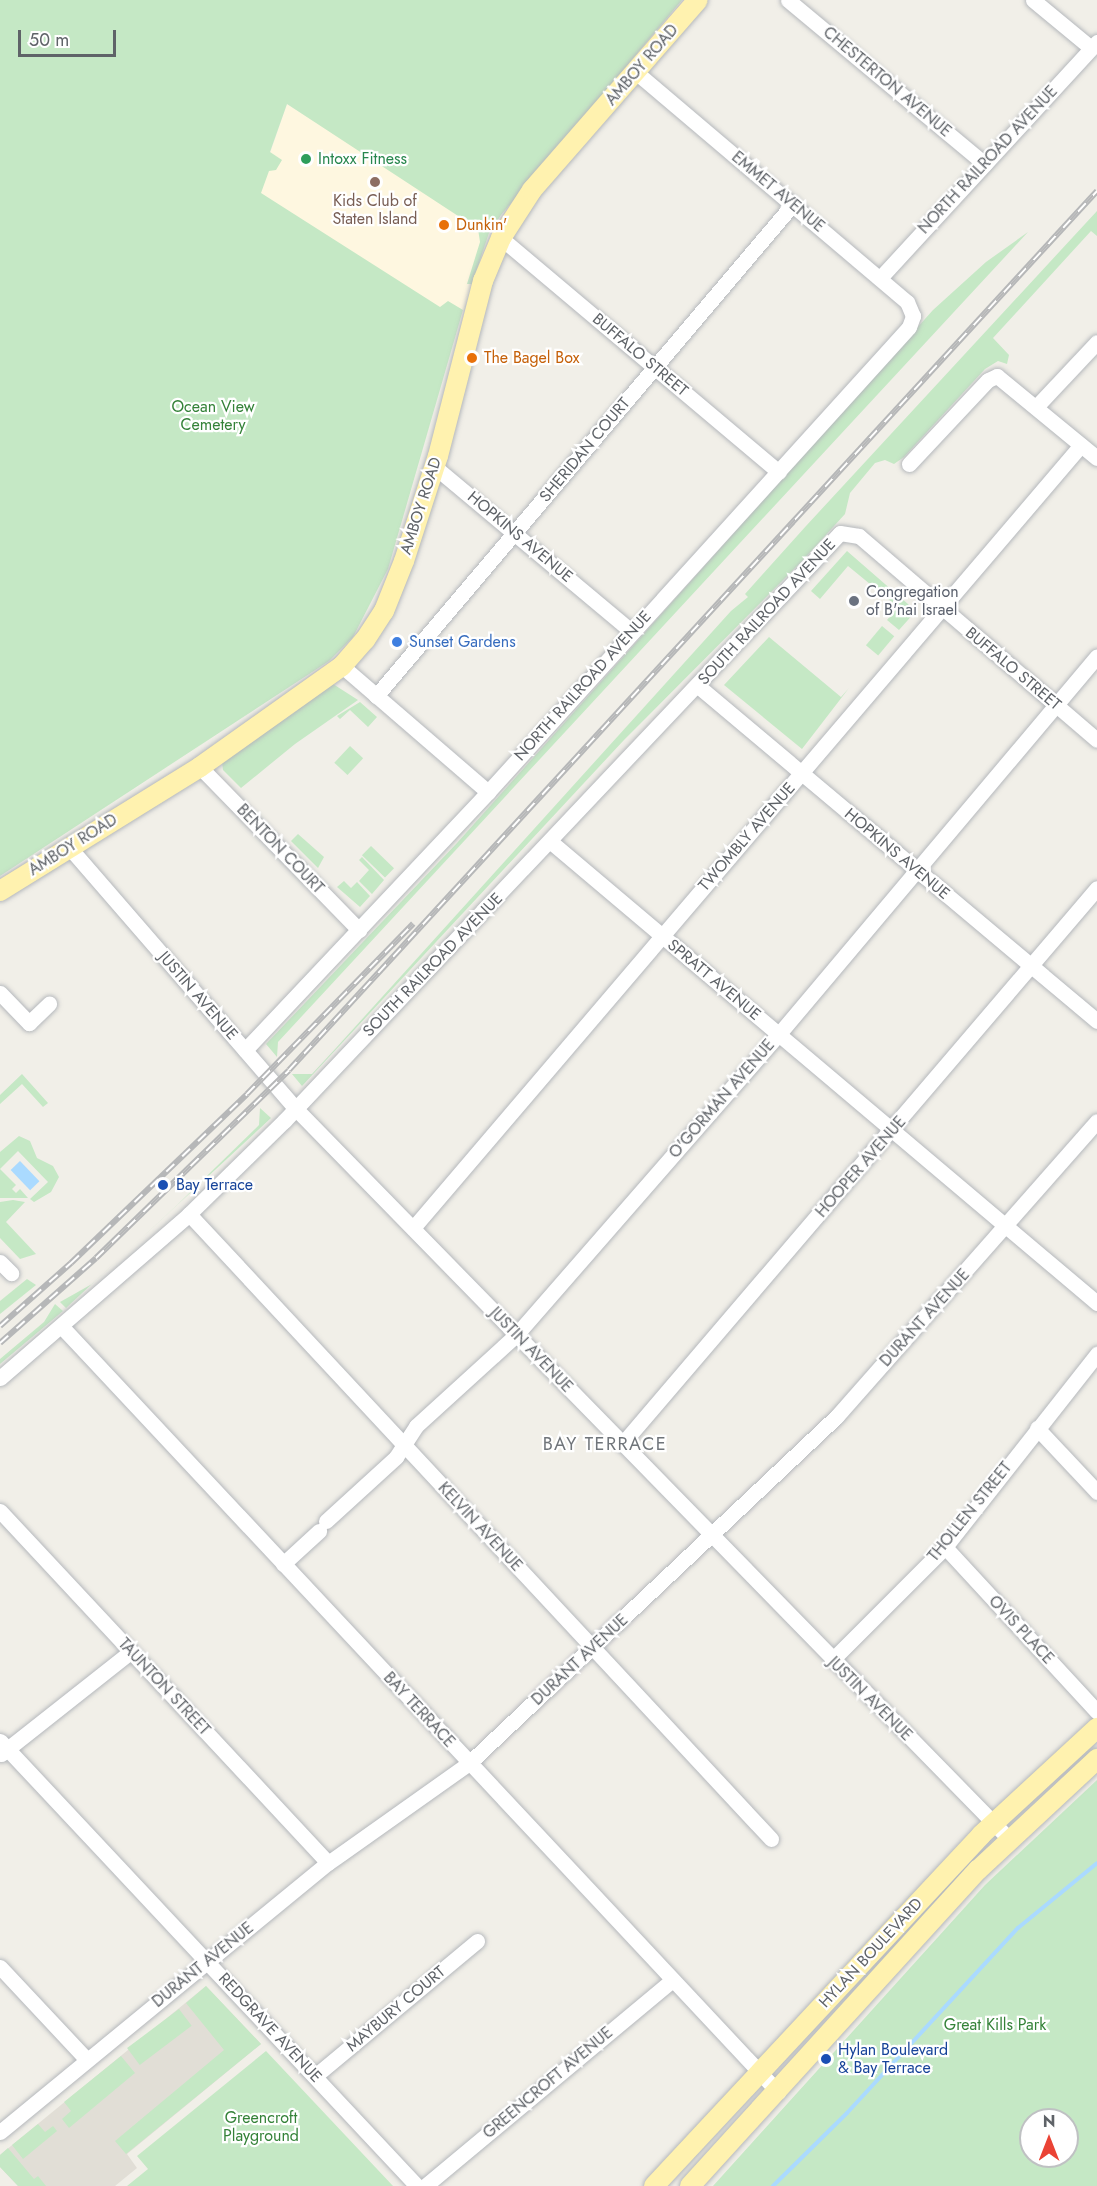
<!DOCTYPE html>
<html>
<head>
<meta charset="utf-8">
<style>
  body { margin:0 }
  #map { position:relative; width:1097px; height:2186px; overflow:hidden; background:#f1efe8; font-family:Jost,sans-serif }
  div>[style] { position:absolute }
  .commercial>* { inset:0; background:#fef7e0 }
  .education>* { inset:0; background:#e1ded6 }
  .green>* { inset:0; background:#c5e8c5; transform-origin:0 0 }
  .water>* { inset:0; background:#aadaff; transform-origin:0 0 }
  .stream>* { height:4px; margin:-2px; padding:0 2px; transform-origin:2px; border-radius:2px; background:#aadaff }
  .roads { filter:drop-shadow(0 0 2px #b5b8bc) drop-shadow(0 0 2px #b5b8bc) }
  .minor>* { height:15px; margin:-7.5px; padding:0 7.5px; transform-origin:7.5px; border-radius:7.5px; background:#fff }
  .major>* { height:20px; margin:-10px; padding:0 10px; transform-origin:10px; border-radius:10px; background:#fff2af }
  .rail>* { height:6px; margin-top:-3px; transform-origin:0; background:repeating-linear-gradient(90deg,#fff 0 11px,#b6b7b8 0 22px); box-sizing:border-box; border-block:2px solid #b6b7b8 }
  .dots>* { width:16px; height:16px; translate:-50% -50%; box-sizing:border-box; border:3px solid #fff; border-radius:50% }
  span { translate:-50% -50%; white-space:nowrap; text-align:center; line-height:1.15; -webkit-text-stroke:4.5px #fff; paint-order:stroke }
  .street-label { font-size:16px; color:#5f6368 }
  .leisure-label { font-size:16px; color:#27864d }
  .left { translate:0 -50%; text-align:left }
  .education-label { font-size:16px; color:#785e54 }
  .food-label { font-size:16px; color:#c56008 }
  .park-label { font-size:16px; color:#348238 }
  .worship-label { font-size:16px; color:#5b616d }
  .shop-label { font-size:16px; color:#366cbe }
  .transit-label { font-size:16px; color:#164399 }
  .neighbourhood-label { font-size:18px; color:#70757a; letter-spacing:1.5px }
  .north { position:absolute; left:1019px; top:2108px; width:60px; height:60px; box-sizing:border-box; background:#fff; border:2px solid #bfc1c3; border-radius:50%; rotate:0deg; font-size:16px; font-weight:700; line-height:24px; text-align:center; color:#5f6368 }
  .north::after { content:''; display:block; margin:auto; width:21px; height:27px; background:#ea4335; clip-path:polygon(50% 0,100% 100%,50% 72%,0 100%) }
  .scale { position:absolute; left:18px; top:30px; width:98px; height:27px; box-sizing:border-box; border:3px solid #5f6368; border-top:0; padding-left:8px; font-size:18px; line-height:21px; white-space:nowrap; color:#5f6368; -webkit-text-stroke:4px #fff; paint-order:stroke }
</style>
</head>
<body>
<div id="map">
  <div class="commercial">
    <i style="clip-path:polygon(287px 104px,489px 233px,460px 321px,257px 191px)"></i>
  </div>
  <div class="education">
    <i style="clip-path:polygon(206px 1986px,261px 2044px,127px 2154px,137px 2168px,115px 2186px,18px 2186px,0 2167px,0 2155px)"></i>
  </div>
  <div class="green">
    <i style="clip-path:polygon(0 0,682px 0,501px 215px,489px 233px,472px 284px,467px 284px,480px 242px,478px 229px,287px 104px,270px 152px,282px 160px,276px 170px,269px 171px,261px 193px,440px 307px,448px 301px,463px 310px,388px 569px,353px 637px,329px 661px,0 876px)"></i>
    <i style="clip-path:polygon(1097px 211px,1097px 236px,1091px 231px,993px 338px,1009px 355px,1007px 364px,998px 361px,985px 369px,904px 457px,894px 464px,885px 460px,875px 463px,850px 493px,845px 514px,803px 560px,624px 740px,302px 1086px,292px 1074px,312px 1074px,336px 1048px,731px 611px,748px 597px,745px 594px,806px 526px)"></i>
    <i style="clip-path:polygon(1028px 232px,278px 1042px,277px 1057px,266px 1044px,457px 843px,933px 310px,986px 262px)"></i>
    <i style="clip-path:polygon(847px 551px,916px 611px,899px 630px,887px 620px,898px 607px,848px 566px,820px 599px,811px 591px)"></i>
    <i style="left:882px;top:626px;width:16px;height:25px;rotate:40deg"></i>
    <i style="clip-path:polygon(769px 637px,841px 697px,849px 688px,802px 749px,724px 685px)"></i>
    <i style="clip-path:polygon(333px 684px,358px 700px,295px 744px,241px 788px,223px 770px,222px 762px)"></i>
    <i style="clip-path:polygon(360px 702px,377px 717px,368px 727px,350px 710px,340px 719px,337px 716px)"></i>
    <i style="left:350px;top:746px;width:18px;height:23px;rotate:43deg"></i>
    <i style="clip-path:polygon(298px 834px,324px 857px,318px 868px,291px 841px)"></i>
    <i style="left:371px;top:846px;width:32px;height:13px;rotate:44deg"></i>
    <i style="clip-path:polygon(362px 857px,384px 880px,372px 894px,359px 881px,369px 870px,359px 860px)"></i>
    <i style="clip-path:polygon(344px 881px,351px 888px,357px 882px,370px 896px,360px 907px,337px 887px)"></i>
    <i style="clip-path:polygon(22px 1074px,48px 1103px,43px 1107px,22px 1084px,0 1104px,0 1095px)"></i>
    <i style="clip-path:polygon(260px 1108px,271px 1118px,66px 1308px,60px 1302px,92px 1284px,177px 1205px,259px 1125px)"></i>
    <i style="clip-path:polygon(19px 1136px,30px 1141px,37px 1158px,53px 1166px,59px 1177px,51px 1192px,34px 1202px,30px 1199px,48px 1182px,18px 1151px,0 1169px,16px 1185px,12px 1189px,16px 1193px,20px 1189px,28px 1198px,0 1198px,0 1152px)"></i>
    <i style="clip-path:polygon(13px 1200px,25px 1202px,6px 1222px,36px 1254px,20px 1259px,0 1238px,0 1202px)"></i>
    <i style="clip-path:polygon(27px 1279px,36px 1285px,0 1314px,0 1301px)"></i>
    <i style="clip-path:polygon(55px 1304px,63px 1311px,0 1364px,0 1359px,44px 1322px)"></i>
    <i style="clip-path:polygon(evenodd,1097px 1780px,1097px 2186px,713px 2186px,985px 1885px,1097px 1780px,1031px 2120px,1067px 2120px,1067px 2156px,1031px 2156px,1031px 2120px)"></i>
    <i style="clip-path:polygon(206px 1986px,261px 2044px,126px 2154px,115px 2141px,224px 2050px,186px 2003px)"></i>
    <i style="left:179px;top:2009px;width:21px;height:65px;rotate:53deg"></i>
    <i style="clip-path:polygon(266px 2051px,393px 2186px,127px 2186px,148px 2169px,137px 2156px)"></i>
    <i style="clip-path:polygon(121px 2056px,135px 2073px,69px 2128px,62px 2119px,71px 2111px,64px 2102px)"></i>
    <i style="clip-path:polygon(38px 2124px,45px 2132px,53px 2126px,57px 2131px,23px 2159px,12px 2145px)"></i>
    <i style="clip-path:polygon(8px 2148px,34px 2179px,38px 2176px,46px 2186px,18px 2186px,0 2167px,0 2155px)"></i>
  </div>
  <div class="water">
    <i style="left:20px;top:1161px;width:28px;height:13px;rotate:46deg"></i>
  </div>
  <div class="stream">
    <i style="left:773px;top:2186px;width:104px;rotate:-44.6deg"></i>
    <i style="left:847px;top:2113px;width:252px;rotate:-47.3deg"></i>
    <i style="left:1018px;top:1928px;width:102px;rotate:-39.4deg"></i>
  </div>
  <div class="roads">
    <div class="minor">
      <i style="left:788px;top:0;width:256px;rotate:39.8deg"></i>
      <i style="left:1033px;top:0;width:75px;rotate:39.6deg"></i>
      <i style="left:501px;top:238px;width:363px;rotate:40.1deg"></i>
      <i style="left:880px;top:278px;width:321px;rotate:-47.4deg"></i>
      <i style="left:1036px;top:407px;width:89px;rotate:-46.8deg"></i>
      <i style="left:909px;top:464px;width:115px;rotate:-46.8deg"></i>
      <i style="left:988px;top:380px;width:10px;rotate:-24deg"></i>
      <i style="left:997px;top:376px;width:129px;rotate:39.4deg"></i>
      <i style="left:435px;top:467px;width:257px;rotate:39.9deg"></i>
      <i style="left:342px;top:666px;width:193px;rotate:40.8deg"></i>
      <i style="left:698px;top:686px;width:521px;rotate:40.02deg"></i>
      <i style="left:376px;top:696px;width:645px;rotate:-49.72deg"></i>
      <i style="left:200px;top:767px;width:228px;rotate:45.7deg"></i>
      <i style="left:551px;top:842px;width:715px;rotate:40.18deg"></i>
      <i style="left:69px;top:847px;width:347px;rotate:49.1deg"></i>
      <i style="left:296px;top:1109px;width:1020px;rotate:45.67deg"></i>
      <i style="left:0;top:993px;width:42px;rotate:46deg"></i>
      <i style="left:29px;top:1023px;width:28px;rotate:-44deg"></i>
      <i style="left:245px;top:1050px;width:354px;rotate:-46.7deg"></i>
      <i style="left:488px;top:792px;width:627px;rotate:-47.84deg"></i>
      <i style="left:909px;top:327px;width:12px;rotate:-70deg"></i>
      <i style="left:913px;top:316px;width:15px;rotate:-113deg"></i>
      <i style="left:907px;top:302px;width:354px;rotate:-139.7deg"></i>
      <i style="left:189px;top:1214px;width:854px;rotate:47.04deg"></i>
      <i style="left:413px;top:1228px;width:1029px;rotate:-49.53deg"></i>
      <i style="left:0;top:1262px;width:16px;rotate:45deg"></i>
      <i style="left:62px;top:1327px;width:1048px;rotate:46.89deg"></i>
      <i style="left:0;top:1378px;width:250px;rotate:-40.9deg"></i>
      <i style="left:189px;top:1214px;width:133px;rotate:-44.4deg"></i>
      <i style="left:284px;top:1121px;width:809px;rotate:-46.6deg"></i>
      <i style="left:840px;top:533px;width:19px;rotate:9deg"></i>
      <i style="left:859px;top:536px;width:313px;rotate:40.6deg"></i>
      <i style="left:1037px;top:1428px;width:88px;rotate:46.8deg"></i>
      <i style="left:622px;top:1444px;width:731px;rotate:-49.49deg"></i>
      <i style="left:0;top:1511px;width:481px;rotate:47deg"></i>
      <i style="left:326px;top:1521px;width:95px;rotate:-42.4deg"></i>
      <i style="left:396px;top:1457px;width:37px;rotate:-57deg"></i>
      <i style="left:416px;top:1426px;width:135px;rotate:-42.3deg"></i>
      <i style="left:516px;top:1335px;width:398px;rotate:-48.9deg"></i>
      <i style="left:778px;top:1035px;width:495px;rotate:-49.9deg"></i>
      <i style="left:945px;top:1547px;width:224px;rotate:47.3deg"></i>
      <i style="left:283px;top:1564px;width:49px;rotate:-42.5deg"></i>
      <i style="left:832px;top:1660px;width:160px;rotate:-45deg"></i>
      <i style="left:945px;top:1547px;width:246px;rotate:-51.8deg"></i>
      <i style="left:0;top:1741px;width:610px;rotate:46.86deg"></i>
      <i style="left:1px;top:1754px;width:164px;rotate:-38.3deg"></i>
      <i style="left:0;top:1967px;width:127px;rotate:46.9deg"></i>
      <i style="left:315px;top:2076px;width:211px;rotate:-39.8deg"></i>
      <i style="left:0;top:2132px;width:424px;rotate:-39.4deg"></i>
      <i style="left:328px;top:1863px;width:171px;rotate:-35.3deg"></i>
      <i style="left:468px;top:1764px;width:507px;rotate:-43.32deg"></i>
      <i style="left:837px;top:1416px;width:393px;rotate:-48.6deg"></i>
      <i style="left:425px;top:2186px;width:320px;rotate:-39.8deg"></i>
    </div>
    <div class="major">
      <i style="left:0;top:891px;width:235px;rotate:-31.8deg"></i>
      <i style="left:200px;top:767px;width:174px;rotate:-35.4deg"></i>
      <i style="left:342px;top:666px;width:35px;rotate:-49deg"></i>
      <i style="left:365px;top:640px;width:35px;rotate:-57deg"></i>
      <i style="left:384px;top:611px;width:54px;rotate:-68.2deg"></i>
      <i style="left:404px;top:561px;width:110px;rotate:-72.1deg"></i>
      <i style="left:438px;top:456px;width:181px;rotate:-75.6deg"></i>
      <i style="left:483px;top:281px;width:47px;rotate:-67.3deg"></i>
      <i style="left:501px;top:238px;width:57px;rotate:-57.1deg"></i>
      <i style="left:532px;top:190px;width:252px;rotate:-48.9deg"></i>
      <i style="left:654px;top:2186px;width:480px;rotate:-47deg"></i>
      <i style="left:981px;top:1835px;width:158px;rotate:-42.7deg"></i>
      <i style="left:690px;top:2186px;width:428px;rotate:-47.7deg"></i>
      <i style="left:978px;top:1870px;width:163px;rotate:-43deg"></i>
    </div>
  </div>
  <div class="rail">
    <i style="left:0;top:1326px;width:95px;rotate:-41.6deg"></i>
    <i style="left:71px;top:1263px;width:244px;rotate:-43.8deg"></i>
    <i style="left:247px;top:1094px;width:238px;rotate:-45.7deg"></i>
    <i style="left:0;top:1343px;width:128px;rotate:-41.5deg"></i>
    <i style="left:96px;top:1258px;width:269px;rotate:-44.2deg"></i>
    <i style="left:289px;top:1070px;width:1194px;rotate:-47.41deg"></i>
  </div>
  <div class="dots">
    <i style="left:306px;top:159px;background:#2e9e5b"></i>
    <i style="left:375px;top:182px;background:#8d6e63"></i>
    <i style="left:444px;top:225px;background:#e8710a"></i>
    <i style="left:472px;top:358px;background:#e8710a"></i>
    <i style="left:854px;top:601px;background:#6b7280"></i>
    <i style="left:397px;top:642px;background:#3f7fe0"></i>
    <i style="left:163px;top:1185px;background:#1a4fb4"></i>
    <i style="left:826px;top:2059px;background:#1a4fb4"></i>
  </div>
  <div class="street-label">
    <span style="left:642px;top:65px;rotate:-49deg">AMBOY ROAD</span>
    <span style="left:887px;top:82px;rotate:40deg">CHESTERTON AVENUE</span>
    <span style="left:988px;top:160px;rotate:-47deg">NORTH RAILROAD AVENUE</span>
    <span style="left:778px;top:192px;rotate:40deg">EMMET AVENUE</span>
    <span style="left:640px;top:355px;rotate:40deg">BUFFALO STREET</span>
    <span style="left:585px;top:450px;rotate:-50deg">SHERIDAN COURT</span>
    <span style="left:421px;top:506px;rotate:-72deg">AMBOY ROAD</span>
    <span style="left:520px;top:537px;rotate:40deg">HOPKINS AVENUE</span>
    <span style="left:767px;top:612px;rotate:-47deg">SOUTH RAILROAD AVENUE</span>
    <span style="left:1013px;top:669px;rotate:40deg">BUFFALO STREET</span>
    <span style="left:583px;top:686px;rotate:-48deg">NORTH RAILROAD AVENUE</span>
    <span style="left:747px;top:837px;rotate:-49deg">TWOMBLY AVENUE</span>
    <span style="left:73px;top:845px;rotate:-32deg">AMBOY ROAD</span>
    <span style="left:280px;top:849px;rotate:46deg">BENTON COURT</span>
    <span style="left:897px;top:854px;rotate:40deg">HOPKINS AVENUE</span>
    <span style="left:433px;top:965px;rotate:-46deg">SOUTH RAILROAD AVENUE</span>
    <span style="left:714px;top:980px;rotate:40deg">SPRATT AVENUE</span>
    <span style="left:198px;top:996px;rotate:49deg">JUSTIN AVENUE</span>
    <span style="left:722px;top:1099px;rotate:-49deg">O'GORMAN AVENUE</span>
    <span style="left:861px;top:1167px;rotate:-49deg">HOOPER AVENUE</span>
    <span style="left:925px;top:1318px;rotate:-48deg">DURANT AVENUE</span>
    <span style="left:531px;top:1350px;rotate:46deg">JUSTIN AVENUE</span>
    <span style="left:970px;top:1512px;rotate:-51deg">THOLLEN STREET</span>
    <span style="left:480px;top:1527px;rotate:47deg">KELVIN AVENUE</span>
    <span style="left:1021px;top:1630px;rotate:47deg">OVIS PLACE</span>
    <span style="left:580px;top:1660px;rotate:-43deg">DURANT AVENUE</span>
    <span style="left:164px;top:1687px;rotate:47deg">TAUNTON STREET</span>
    <span style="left:870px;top:1699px;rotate:45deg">JUSTIN AVENUE</span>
    <span style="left:419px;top:1710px;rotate:47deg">BAY TERRACE</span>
    <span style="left:871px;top:1953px;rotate:-47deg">HYLAN BOULEVARD</span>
    <span style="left:203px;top:1965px;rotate:-39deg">DURANT AVENUE</span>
    <span style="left:396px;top:2009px;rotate:-40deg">MAYBURY COURT</span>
    <span style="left:270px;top:2028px;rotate:47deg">REDGRAVE AVENUE</span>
    <span style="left:548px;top:2083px;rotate:-40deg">GREENCROFT AVENUE</span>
  </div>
  <div class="leisure-label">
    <span class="left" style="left:318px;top:159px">Intoxx Fitness</span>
  </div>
  <div class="education-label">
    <span style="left:375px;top:210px">Kids Club of<br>Staten Island</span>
  </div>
  <div class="food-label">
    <span class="left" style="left:456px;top:225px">Dunkin'</span>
    <span class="left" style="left:484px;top:358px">The Bagel Box</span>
  </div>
  <div class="park-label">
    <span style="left:213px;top:416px">Ocean View<br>Cemetery</span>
    <span style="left:995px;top:2025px">Great Kills Park</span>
    <span style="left:261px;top:2127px">Greencroft<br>Playground</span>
  </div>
  <div class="worship-label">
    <span class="left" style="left:866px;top:601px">Congregation<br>of B'nai Israel</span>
  </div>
  <div class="shop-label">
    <span class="left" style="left:409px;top:642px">Sunset Gardens</span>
  </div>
  <div class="transit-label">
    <span class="left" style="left:176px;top:1185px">Bay Terrace</span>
    <span class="left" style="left:838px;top:2059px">Hylan Boulevard<br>&amp; Bay Terrace</span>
  </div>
  <div class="neighbourhood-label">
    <span style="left:605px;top:1444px">BAY TERRACE</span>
  </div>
  <div class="north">N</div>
  <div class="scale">50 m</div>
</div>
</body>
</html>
